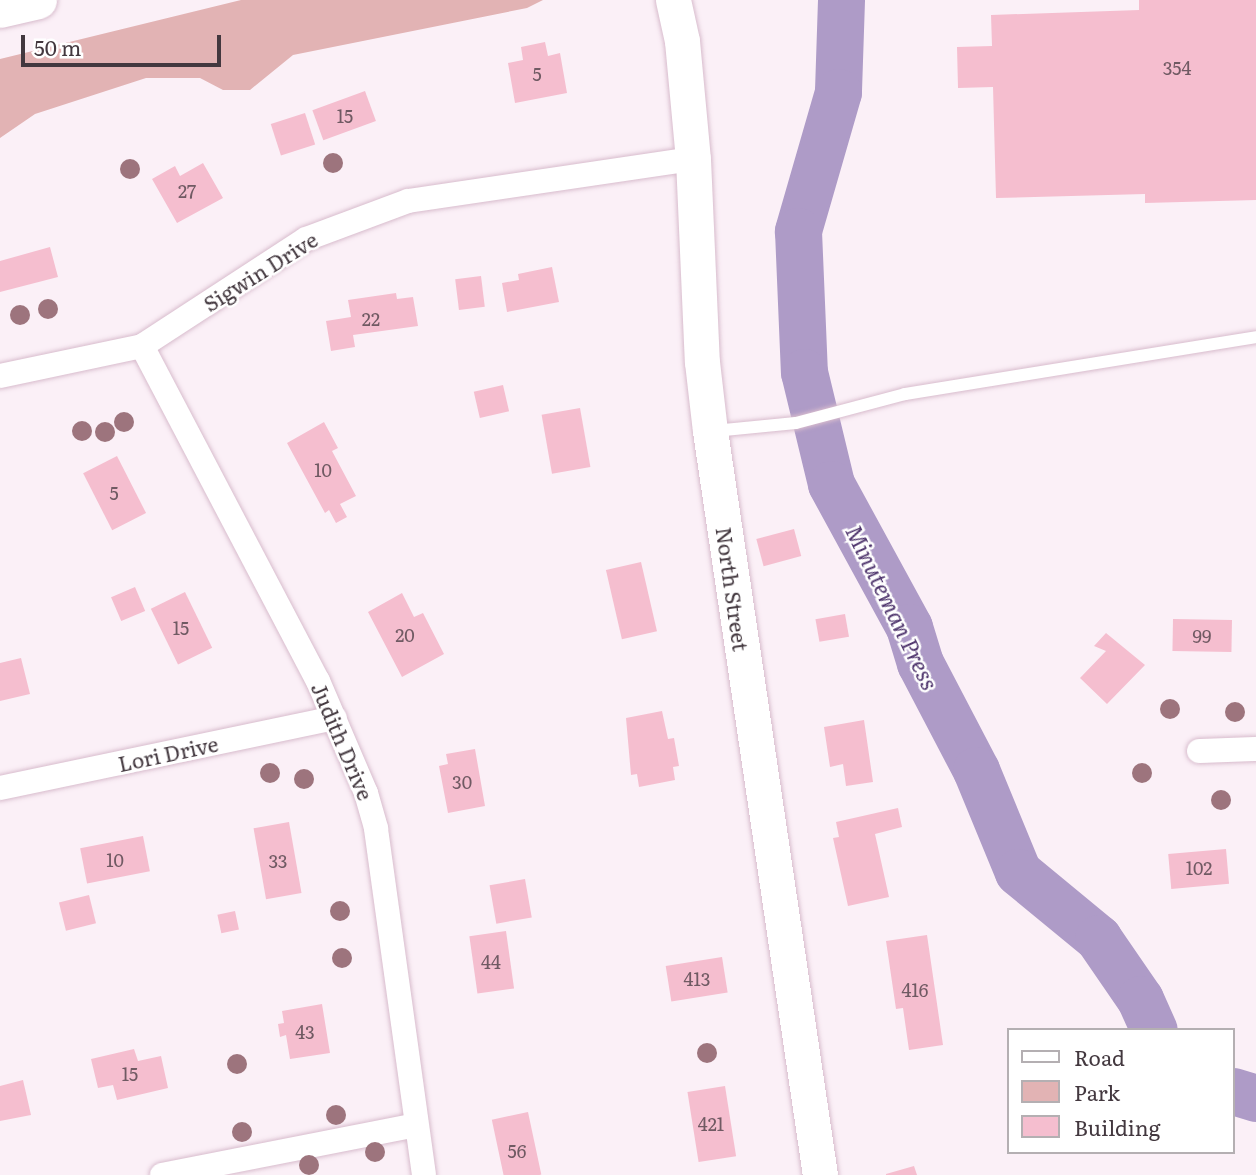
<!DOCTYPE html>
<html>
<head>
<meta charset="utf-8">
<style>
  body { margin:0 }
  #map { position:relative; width:1256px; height:1175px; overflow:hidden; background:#fbf0f7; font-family:Literata,serif }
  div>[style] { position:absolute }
  .green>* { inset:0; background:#e2b3b4 }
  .river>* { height:47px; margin:-23.5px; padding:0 23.5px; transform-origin:23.5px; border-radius:23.5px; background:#ae9bc7 }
  .building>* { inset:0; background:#f5becf; transform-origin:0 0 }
  .roads { filter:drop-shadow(0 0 2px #d8bccd) drop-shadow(0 0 2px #d8bccd) }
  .service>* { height:12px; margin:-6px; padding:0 6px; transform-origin:6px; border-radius:6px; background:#fff }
  .minor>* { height:24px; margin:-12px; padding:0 12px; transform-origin:12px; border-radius:12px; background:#fff }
  .secondary>* { height:35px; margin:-17.5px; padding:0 17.5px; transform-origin:17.5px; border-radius:17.5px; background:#fff }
  .motorway>* { height:38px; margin:-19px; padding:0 19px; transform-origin:19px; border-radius:19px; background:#fff }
  .trees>* { width:20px; height:20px; margin:-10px; border-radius:50%; background:#9d747d }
  span { translate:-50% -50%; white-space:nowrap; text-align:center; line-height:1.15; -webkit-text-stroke:5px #fff; paint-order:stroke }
  .number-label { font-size:18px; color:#705a63 }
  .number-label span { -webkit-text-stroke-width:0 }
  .street-label { font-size:21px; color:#43383f }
  .water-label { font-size:23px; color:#4f356d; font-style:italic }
  .legend { position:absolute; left:1007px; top:1028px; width:228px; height:126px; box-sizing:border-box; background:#fff; border:2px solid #b4afb2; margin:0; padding:9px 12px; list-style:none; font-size:21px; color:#43383f }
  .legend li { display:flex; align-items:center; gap:14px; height:35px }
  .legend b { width:35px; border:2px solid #b4afb2 }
  .scale { position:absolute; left:21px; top:35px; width:200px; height:32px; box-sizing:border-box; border:4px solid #43383f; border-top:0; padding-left:9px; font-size:21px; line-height:24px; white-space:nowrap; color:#43383f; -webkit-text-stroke:5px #fff; paint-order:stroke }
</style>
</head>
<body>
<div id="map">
  <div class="green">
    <i style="clip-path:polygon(241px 0,543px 0,527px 8px,293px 55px,250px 90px,223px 90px,200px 78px,146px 78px,35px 114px,0 138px,0 59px)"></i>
  </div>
  <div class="river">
    <i style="left:841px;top:0;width:92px;rotate:91.9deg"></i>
    <i style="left:838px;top:92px;width:145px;rotate:106.1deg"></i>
    <i style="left:798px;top:231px;width:141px;rotate:87.6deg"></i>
    <i style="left:804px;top:372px;width:115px;rotate:76.4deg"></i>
    <i style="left:831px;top:484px;width:163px;rotate:61.4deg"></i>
    <i style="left:909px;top:627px;width:38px;rotate:73deg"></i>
    <i style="left:920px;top:663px;width:121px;rotate:62.4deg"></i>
    <i style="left:976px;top:770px;width:110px;rotate:67.6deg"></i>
    <i style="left:1018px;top:872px;width:104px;rotate:39.5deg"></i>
    <i style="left:1098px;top:938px;width:74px;rotate:55.5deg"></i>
    <i style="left:1140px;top:999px;width:34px;rotate:66deg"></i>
    <i style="left:1233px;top:1091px;width:24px;rotate:17deg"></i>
  </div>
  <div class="building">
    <i style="clip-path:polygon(1139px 0,1256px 0,1256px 200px,1145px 203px,1145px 194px,996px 198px,993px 87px,958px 88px,957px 47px,992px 46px,991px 15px,1139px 10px)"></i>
    <i style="clip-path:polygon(545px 42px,548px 56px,560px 53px,567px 93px,515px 103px,508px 63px,523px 60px,521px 47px)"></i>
    <i style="left:365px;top:91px;width:32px;height:56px;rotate:70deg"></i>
    <i style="left:305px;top:113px;width:33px;height:36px;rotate:72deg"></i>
    <i style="clip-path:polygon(203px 163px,223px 198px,177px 223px,152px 179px,175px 166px,180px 176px)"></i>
    <i style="clip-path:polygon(50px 247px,58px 277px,0 292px,0 261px)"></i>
    <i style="clip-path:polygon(552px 267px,559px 302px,507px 312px,502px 283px,519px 280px,518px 274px)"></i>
    <i style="left:481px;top:276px;width:31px;height:26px;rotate:83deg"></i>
    <i style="clip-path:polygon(396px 293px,397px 299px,413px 297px,418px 326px,353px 335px,355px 347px,331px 351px,326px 321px,351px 317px,348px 300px)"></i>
    <i style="left:503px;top:385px;width:27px;height:30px;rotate:77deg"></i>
    <i style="left:580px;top:408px;width:60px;height:39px;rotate:80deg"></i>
    <i style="clip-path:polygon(324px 422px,338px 448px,332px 451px,356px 496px,340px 504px,347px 517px,336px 523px,329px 510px,325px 513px,287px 443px)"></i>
    <i style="left:117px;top:456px;width:64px;height:38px;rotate:63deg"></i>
    <i style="left:794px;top:529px;width:28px;height:39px;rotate:75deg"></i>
    <i style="left:641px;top:562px;width:71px;height:36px;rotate:77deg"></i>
    <i style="left:135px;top:587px;width:26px;height:26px;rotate:67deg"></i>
    <i style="left:185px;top:592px;width:62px;height:38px;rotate:64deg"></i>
    <i style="clip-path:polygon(402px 593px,414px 617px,423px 613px,444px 654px,402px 677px,368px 612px)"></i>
    <i style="left:845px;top:614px;width:23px;height:30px;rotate:80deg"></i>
    <i style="left:1173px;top:619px;width:59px;height:32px;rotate:1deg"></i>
    <i style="clip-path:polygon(1106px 633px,1145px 665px,1107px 704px,1080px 678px,1106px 651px,1094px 646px)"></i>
    <i style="clip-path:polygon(21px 658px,30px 694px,0 701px,0 663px)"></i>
    <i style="clip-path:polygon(662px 711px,668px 739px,674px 738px,679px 766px,673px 767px,675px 780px,639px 787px,637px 774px,631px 775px,626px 718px)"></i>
    <i style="clip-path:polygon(864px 720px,873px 782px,846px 786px,843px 764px,830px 767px,824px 727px)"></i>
    <i style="clip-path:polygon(475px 749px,485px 806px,448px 813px,439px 766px,448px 764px,446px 754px)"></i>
    <i style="clip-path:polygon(898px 808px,902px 827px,875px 834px,889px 897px,848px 906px,833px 838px,839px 837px,836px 822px)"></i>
    <i style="left:289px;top:822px;width:72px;height:36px;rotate:80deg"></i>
    <i style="left:143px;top:836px;width:36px;height:64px;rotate:79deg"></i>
    <i style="left:1226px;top:849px;width:35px;height:58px;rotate:85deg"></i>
    <i style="left:525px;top:879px;width:39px;height:36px;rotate:80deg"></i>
    <i style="left:89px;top:895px;width:29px;height:31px;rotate:76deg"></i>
    <i style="left:235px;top:911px;width:19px;height:18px;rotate:78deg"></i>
    <i style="left:506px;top:931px;width:58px;height:37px;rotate:82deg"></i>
    <i style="clip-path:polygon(927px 935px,943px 1045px,909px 1050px,903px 1008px,896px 1009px,886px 941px)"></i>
    <i style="left:722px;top:957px;width:36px;height:57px;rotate:81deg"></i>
    <i style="clip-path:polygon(322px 1004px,330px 1053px,290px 1059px,286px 1035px,280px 1037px,278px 1024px,284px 1023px,282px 1011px)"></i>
    <i style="clip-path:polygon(134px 1049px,138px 1061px,161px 1056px,168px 1088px,117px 1100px,113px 1085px,98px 1088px,91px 1059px)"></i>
    <i style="clip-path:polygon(23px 1080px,31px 1115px,0 1121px,0 1086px)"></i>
    <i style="left:725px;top:1086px;width:71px;height:38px;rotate:81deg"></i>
    <i style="left:528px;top:1112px;width:64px;height:37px;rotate:78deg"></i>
    <i style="clip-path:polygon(914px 1166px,917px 1175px,886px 1175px,886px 1174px)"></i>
  </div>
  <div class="roads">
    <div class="service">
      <i style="left:714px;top:431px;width:82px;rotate:-5.6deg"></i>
      <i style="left:796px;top:423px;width:113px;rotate:-14.9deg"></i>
      <i style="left:905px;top:394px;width:356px;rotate:-9.2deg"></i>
    </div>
    <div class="minor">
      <i style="left:142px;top:346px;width:378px;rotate:62.3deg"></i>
      <i style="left:318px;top:681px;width:122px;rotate:66.8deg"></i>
      <i style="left:366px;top:793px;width:37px;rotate:74deg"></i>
      <i style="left:376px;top:829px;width:349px;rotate:82.1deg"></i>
      <i style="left:0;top:376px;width:145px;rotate:-11.9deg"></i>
      <i style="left:142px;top:346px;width:196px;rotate:-33.1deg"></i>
      <i style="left:306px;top:239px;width:109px;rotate:-20.4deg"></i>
      <i style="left:408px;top:201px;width:288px;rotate:-8.4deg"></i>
      <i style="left:1199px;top:751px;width:57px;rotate:-2deg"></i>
      <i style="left:0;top:788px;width:342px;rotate:-11.8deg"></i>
      <i style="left:162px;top:1175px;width:259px;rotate:-11.1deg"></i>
    </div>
    <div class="secondary">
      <i style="left:673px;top:0;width:42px;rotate:77.6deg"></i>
      <i style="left:682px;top:41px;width:119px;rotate:84.7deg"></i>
      <i style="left:693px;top:159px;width:203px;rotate:87.5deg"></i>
      <i style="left:702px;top:362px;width:69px;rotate:83.4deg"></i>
      <i style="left:710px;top:431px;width:752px;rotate:81.59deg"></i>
    </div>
    <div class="motorway">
      <i style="left:0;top:9px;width:39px;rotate:-13deg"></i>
    </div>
  </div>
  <div class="trees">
    <i style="left:333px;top:163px"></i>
    <i style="left:130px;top:169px"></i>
    <i style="left:48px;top:309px"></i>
    <i style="left:20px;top:315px"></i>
    <i style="left:124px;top:422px"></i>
    <i style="left:82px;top:431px"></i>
    <i style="left:105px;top:432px"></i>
    <i style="left:1170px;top:709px"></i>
    <i style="left:1235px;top:712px"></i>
    <i style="left:270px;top:773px"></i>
    <i style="left:1142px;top:773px"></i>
    <i style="left:304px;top:779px"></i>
    <i style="left:1221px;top:800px"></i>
    <i style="left:340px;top:911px"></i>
    <i style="left:342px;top:958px"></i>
    <i style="left:707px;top:1053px"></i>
    <i style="left:237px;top:1064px"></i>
    <i style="left:336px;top:1115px"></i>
    <i style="left:242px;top:1132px"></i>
    <i style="left:375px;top:1152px"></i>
    <i style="left:309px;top:1165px"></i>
  </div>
  <div class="number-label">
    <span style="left:1177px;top:68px">354</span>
    <span style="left:537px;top:74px">5</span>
    <span style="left:345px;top:116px">15</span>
    <span style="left:187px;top:191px">27</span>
    <span style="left:371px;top:319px">22</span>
    <span style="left:323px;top:470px">10</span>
    <span style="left:114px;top:493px">5</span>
    <span style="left:181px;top:628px">15</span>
    <span style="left:405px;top:635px">20</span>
    <span style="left:1202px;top:636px">99</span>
    <span style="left:462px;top:782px">30</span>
    <span style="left:115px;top:860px">10</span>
    <span style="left:278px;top:861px">33</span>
    <span style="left:1199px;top:868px">102</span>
    <span style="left:491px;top:962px">44</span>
    <span style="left:697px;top:979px">413</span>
    <span style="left:915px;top:990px">416</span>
    <span style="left:305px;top:1032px">43</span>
    <span style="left:130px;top:1074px">15</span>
    <span style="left:711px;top:1124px">421</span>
    <span style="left:517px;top:1151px">56</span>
  </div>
  <div class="street-label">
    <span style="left:260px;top:271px;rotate:-32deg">Sigwin Drive</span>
    <span style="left:733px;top:589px;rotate:82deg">North Street</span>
    <span style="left:343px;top:741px;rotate:67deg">Judith Drive</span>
    <span style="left:168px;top:753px;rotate:-12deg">Lori Drive</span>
  </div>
  <div class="water-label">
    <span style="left:893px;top:607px;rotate:64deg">Minuteman Press</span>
  </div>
  <ul class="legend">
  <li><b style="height:9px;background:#fff"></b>Road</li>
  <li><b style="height:19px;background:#e2b3b4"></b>Park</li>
  <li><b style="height:19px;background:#f5becf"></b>Building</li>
  </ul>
  <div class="scale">50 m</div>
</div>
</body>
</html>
